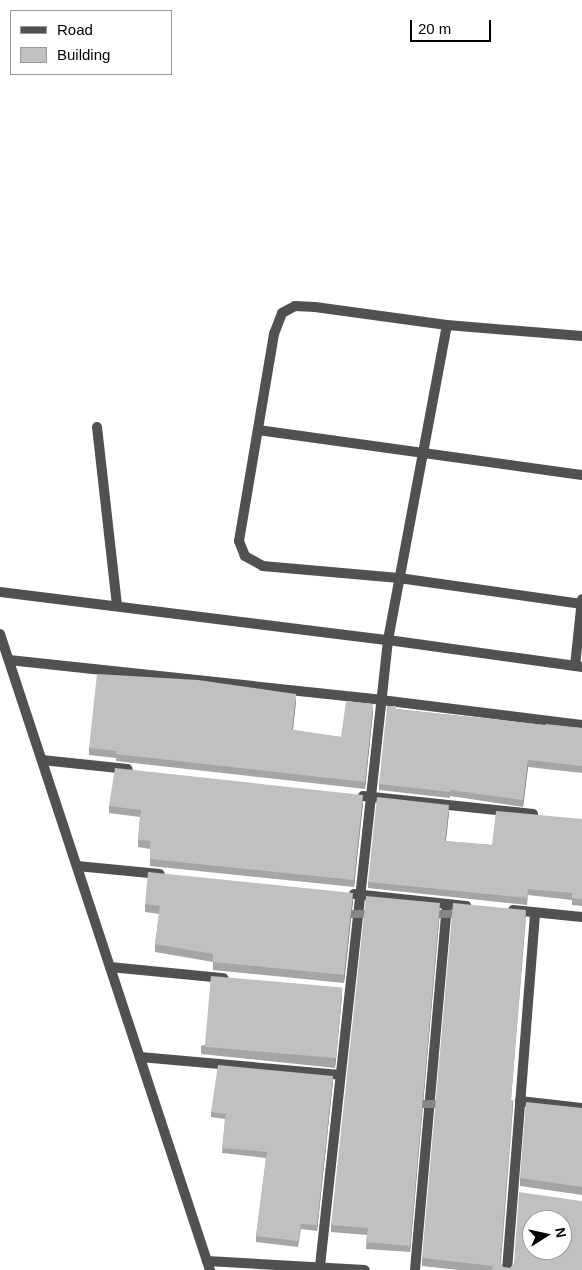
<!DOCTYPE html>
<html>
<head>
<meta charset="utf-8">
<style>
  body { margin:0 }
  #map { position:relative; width:582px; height:1270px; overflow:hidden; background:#fff; font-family:Helvetica,sans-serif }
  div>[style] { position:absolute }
  .service>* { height:10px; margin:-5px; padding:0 5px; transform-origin:5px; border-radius:5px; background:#515151 }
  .minor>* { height:10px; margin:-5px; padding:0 5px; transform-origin:5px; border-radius:5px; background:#515151 }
  .tertiary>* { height:10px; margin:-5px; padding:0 5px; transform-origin:5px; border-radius:5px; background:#515151 }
  .wall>* { inset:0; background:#a5a5a5 }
  .shaded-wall>* { inset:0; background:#868686; transform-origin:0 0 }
  .building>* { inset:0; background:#c0c0c0; transform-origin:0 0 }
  span { translate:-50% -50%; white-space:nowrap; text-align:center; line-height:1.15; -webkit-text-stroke:4px #fff; paint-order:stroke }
  .legend { position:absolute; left:10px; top:10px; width:162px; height:65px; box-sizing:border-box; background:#fff; border:1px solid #999; margin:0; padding:6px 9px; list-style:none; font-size:15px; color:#000 }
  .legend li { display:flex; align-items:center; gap:10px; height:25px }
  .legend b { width:25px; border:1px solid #999 }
  .north { position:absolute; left:522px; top:1210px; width:50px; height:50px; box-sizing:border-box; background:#fff; border:1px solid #999; border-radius:50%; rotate:80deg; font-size:14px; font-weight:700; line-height:20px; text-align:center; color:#000 }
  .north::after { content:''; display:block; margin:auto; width:18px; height:22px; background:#000; clip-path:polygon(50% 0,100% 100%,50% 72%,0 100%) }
  .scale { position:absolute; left:410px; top:20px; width:81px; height:22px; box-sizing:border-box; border:2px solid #000; border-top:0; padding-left:6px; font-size:15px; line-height:18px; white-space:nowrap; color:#000; -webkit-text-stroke:4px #fff; paint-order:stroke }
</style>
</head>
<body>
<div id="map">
  <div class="service">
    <i style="left:97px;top:427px;width:180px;rotate:83.6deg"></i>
    <i style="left:258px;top:430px;width:327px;rotate:7.9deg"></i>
    <i style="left:582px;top:604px;width:185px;rotate:-171.9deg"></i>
    <i style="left:399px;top:578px;width:137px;rotate:-175deg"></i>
    <i style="left:263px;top:566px;width:21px;rotate:-151deg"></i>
    <i style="left:245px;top:556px;width:16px;rotate:-112deg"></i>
    <i style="left:239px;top:541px;width:210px;rotate:-80.4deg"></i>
    <i style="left:274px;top:334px;width:22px;rotate:-69deg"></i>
    <i style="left:282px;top:313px;width:15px;rotate:-28deg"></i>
    <i style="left:295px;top:306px;width:20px;rotate:3deg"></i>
    <i style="left:315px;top:307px;width:133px;rotate:7.8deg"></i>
    <i style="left:447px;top:325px;width:135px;rotate:4.7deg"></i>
    <i style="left:388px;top:640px;width:320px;rotate:-79.4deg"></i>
    <i style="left:575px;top:666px;width:67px;rotate:-84deg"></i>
  </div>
  <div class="minor">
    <i style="left:0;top:592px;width:391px;rotate:7.1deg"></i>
    <i style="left:388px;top:640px;width:196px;rotate:7.9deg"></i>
    <i style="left:9px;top:660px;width:374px;rotate:6.1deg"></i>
    <i style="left:381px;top:700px;width:203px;rotate:7.1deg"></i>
    <i style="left:42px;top:760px;width:86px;rotate:6deg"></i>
    <i style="left:363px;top:796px;width:171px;rotate:6deg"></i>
    <i style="left:77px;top:866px;width:83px;rotate:5.5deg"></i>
    <i style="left:354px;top:894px;width:113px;rotate:6.1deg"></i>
    <i style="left:513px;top:910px;width:69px;rotate:5.8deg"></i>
    <i style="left:110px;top:967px;width:114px;rotate:5.6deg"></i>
    <i style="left:140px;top:1057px;width:201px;rotate:5.1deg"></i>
    <i style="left:520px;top:1101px;width:62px;rotate:6.4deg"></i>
    <i style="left:207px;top:1261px;width:158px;rotate:3.3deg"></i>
    <i style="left:320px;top:1266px;width:630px;rotate:-83.8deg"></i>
    <i style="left:415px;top:1270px;width:367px;rotate:-85deg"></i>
    <i style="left:507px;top:1270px;width:358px;rotate:-85.5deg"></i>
  </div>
  <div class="tertiary">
    <i style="left:0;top:634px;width:670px;rotate:71.73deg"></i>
  </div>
  <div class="wall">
    <i style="clip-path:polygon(296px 701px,293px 730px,341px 737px,373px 711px,365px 789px,116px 761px,116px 758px,89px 755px,89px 748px)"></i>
    <i style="clip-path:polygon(396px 709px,545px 725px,582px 728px,582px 773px,528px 767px,523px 807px,450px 796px,450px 798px,379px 790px,379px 784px)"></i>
    <i style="clip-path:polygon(363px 803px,354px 887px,150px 866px,150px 849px,138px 847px,138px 840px,140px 817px,109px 813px,109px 806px)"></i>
    <i style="clip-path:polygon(449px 812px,446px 841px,492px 845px,582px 819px,582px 906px,572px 905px,572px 900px,528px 895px,527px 905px,368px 888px,368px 882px)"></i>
    <i style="clip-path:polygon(353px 901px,344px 983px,213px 970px,213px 962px,155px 952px,155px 944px,159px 914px,145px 912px,145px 904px)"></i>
    <i style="clip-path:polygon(440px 910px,410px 1252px,366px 1249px,367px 1235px,331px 1232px,331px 1225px)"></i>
    <i style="clip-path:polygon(526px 918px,511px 1100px,513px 1108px,501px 1263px,503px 1267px,510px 1268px,581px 1201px,582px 1270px,459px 1270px,422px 1266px,422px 1258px)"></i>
    <i style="clip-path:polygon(342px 996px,335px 1068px,201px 1054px,201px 1046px)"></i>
    <i style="clip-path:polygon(333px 1081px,317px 1231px,301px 1229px,298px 1247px,256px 1242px,256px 1236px,266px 1158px,222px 1153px,225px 1119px,211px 1117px,211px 1112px)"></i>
    <i style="clip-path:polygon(582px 1108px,582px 1195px,520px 1186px,520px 1178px)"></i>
  </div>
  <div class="shaded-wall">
    <i style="clip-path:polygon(296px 694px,296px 701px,292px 737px,292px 730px)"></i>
    <i style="clip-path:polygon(373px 704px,373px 711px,365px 789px,365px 782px)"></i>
    <i style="clip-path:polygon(528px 760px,528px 767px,523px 807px,523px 800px)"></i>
    <i style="clip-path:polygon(363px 795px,363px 803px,354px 887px,354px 880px)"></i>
    <i style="clip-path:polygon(449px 805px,449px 812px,445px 848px,445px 841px)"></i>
    <i style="clip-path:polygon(353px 893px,353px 901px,344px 983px,344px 975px)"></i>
    <i style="clip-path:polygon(440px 903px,440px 910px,410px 1252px,410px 1246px)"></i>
    <i style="left:526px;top:910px;width:8px;height:191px;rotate:90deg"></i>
    <i style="clip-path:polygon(342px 988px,342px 996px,335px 1068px,335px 1060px)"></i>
    <i style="clip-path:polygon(333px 1076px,333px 1081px,317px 1231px,317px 1225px)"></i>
    <i style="left:513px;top:1100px;width:8px;height:162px;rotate:90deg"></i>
  </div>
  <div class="building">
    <i style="clip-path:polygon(97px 674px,198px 680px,296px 694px,292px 730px,341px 737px,346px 701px,373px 704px,365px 782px,116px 754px,117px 751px,89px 748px)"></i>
    <i style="clip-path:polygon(387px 706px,396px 706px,396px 709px,545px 725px,546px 724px,582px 728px,582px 766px,528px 760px,523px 800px,450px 790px,450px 792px,379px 784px)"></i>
    <i style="clip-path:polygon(115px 768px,363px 795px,354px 880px,150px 859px,150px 841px,138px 840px,141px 810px,109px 806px)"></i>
    <i style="clip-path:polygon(377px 797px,449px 805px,445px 841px,492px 845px,496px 811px,582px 819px,582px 899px,572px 898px,572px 893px,528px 889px,527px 898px,368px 882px)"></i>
    <i style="clip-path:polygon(148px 872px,353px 893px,344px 975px,213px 962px,213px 954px,155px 944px,160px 906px,145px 904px)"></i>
    <i style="clip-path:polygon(366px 896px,440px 903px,410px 1246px,366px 1242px,368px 1228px,331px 1225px)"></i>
    <i style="clip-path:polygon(evenodd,453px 903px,526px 910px,511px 1100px,513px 1100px,500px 1261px,503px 1267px,510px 1268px,514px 1263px,519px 1192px,581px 1201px,582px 1200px,582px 1270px,492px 1270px,493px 1266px,422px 1258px,453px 903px,532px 1220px,562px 1220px,562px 1250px,532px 1250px,532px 1220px)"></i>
    <i style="left:211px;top:976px;width:132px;height:71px;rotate:5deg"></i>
    <i style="clip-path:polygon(218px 1065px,333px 1076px,317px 1225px,301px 1224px,298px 1241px,256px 1236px,267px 1152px,222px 1148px,226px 1114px,211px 1112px)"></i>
    <i style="clip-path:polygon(526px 1102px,582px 1108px,582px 1187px,520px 1178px)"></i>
  </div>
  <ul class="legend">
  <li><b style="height:6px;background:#515151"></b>Road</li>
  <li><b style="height:14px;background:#c0c0c0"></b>Building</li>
  </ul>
  <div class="north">N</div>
  <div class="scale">20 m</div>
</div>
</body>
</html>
